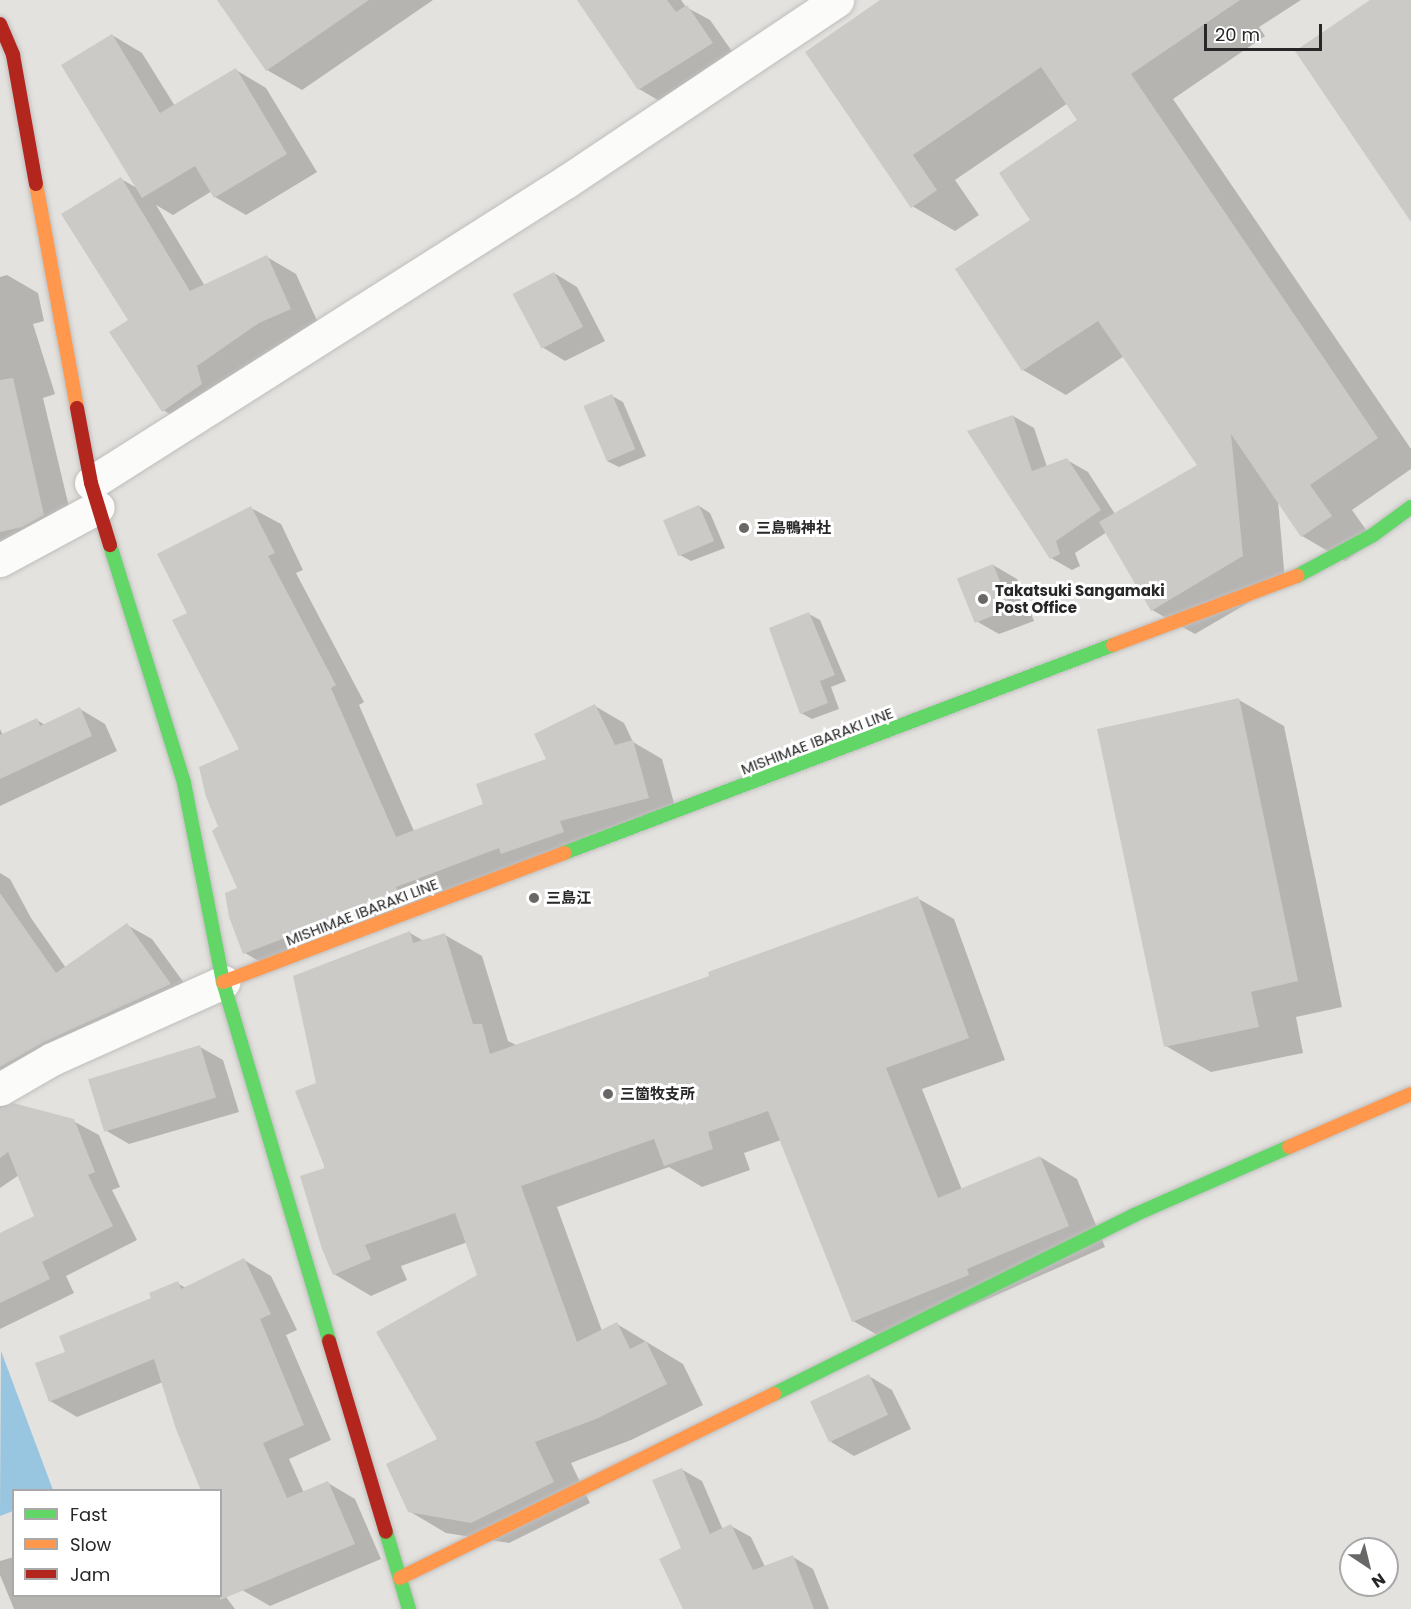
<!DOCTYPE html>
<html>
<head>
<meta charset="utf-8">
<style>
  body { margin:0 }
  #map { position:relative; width:1411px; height:1609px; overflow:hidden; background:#e4e2de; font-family:Poppins,"Noto Sans JP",sans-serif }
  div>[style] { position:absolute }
  .water>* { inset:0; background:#98c5df }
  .shadow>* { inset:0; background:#0003 }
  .building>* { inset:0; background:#cccac7; transform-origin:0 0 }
  .roads { filter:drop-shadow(0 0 2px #bebebe) drop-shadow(0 0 2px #bebebe) }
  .street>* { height:33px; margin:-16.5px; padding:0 16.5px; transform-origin:16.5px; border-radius:16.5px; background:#fbfbfa }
  .fast>* { height:14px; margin:-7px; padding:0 7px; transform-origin:7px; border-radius:7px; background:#63d668 }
  .slow>* { height:14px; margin:-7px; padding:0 7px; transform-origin:7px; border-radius:7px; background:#ff974d }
  .jam>* { height:14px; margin:-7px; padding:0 7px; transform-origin:7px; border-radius:7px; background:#b3261e }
  .dots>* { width:16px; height:16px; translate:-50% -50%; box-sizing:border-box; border:3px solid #fff; border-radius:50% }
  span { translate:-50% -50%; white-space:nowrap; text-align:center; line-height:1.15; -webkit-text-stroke:6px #fff; paint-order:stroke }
  .poi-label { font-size:15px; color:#272727; font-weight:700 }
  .left { translate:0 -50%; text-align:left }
  .street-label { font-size:15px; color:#272727 }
  .legend { position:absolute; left:12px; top:1489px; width:210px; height:108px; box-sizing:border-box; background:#fff; border:2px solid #a9a9a9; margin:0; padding:8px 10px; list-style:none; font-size:18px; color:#272727 }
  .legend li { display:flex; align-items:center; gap:12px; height:30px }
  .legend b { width:30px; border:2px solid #a9a9a9 }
  .north { position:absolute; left:1339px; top:1537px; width:60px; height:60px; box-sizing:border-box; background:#fff; border:2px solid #a9a9a9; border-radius:50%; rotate:145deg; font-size:16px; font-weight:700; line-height:24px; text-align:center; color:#272727 }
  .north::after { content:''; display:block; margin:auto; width:21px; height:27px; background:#696867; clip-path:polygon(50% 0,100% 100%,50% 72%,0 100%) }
  .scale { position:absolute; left:1204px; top:24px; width:118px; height:27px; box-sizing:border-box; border:3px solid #272727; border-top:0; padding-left:8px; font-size:18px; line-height:21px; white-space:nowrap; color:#272727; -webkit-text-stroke:4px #fff; paint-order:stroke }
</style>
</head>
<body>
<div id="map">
  <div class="water">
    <i style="clip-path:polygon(1px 1351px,53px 1490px,14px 1490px,13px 1511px,0 1516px)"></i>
  </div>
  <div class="shadow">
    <i style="clip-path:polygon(218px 0,433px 0,302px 90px,267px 70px)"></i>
    <i style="clip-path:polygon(591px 0,681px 0,686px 7px,710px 20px,736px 57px,663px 103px,639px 89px,583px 6px)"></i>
    <i style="clip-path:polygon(883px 0,1301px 0,1259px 27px,1265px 36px,1173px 99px,1411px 449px,1411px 469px,1352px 510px,1374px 541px,1345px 561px,1302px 536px,1278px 500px,1285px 581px,1195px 634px,1152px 610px,1107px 532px,1075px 553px,1080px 566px,1072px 570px,1051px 558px,1013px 416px,1034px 428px,1047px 467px,1067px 460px,1088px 472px,1115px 514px,1199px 465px,1124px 356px,1066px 395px,1023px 370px,957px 269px,1032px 220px,1079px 120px,1068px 103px,955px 180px,979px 215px,955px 231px,912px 206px)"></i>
    <i style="clip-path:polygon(112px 35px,142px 53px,175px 106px,236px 70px,266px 88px,317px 172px,246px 215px,215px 197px,212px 191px,173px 215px,156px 205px,205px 286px,267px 257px,296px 274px,319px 325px,192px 427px,163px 410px,130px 320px,121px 179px,137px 188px)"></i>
    <i style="clip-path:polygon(554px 273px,577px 287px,605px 341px,565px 361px,542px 347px)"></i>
    <i style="clip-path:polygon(7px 275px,38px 293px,44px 321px,33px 324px,55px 394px,43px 398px,75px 532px,0 543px,0 277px)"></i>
    <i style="clip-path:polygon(612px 396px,623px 402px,646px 456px,619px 467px,607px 461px)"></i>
    <i style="clip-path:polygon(699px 506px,710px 513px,725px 548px,691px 561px,680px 555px)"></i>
    <i style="clip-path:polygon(251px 508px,281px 524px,303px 570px,296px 573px,364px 702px,359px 705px,414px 831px,485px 804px,548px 760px,595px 706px,624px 723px,633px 742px,662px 759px,677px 814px,274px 970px,245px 953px,239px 889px,220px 826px,241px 750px,189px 613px)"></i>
    <i style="clip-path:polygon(993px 565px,1017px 579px,1034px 621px,999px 634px,976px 621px)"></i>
    <i style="clip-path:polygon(809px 614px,820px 620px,846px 681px,831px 687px,839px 709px,812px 719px,801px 713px)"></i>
    <i style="clip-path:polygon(1239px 700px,1284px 726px,1342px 1007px,1296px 1017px,1303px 1053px,1211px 1072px,1166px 1046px)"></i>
    <i style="clip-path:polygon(80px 709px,105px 724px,117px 751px,0 806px,0 729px,3px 735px,37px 720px,45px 725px)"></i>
    <i style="clip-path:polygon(0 873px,10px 879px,31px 918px,66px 968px,127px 925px,152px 939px,195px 998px,6px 1104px,7px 1107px,73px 1121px,99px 1135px,120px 1187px,112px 1190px,137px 1240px,66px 1276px,74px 1293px,0 1329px,0 1234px,36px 1217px,19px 1175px,0 1188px)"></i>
    <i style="clip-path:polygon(917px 898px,954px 919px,1005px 1060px,922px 1089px,962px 1190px,1040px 1157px,1077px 1179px,1105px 1247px,890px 1342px,853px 1321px,781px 1140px,744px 1153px,750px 1170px,702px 1187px,669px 1167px,557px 1207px,602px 1331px,617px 1324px,683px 1364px,703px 1405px,631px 1440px,571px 1463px,590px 1503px,509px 1543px,446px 1533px,409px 1511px,439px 1439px,479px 1276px,468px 1242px,401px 1266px,407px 1280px,371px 1296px,334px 1274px,317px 1084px,410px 933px,424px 941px,445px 935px,482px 956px,508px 1041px,518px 1046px,711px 977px)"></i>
    <i style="clip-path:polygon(200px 1047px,223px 1060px,239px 1112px,129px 1144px,105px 1130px)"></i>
    <i style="clip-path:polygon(244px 1260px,271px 1276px,297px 1330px,286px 1335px,331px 1440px,289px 1459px,304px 1493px,328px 1483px,355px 1499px,381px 1559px,270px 1606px,242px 1590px,220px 1490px,163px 1382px,77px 1417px,50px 1401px,67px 1352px,177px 1283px,186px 1288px)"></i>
    <i style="clip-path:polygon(869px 1376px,892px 1390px,911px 1429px,854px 1456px,831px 1442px)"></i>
    <i style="clip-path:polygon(681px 1469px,702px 1481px,723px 1530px,731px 1526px,751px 1537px,765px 1567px,793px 1557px,813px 1569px,829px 1609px,685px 1609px)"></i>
    <i style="clip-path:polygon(14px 1557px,14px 1596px,220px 1596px,220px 1589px,235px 1609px,14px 1609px,0 1575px,0 1561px)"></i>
  </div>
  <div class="building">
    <i style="clip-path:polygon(217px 0,369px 0,266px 71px)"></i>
    <i style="clip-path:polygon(577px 0,667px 0,676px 12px,687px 5px,713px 43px,638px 90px)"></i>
    <i style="clip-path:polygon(880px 0,1240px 0,1131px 74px,1378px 438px,1310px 485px,1332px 516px,1301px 537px,1231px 434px,1243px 556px,1151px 611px,1099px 522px,1197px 465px,1098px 321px,1022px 371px,955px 269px,1030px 220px,999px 173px,1077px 120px,1041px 67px,913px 155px,937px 190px,911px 208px,805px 52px)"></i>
    <i style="clip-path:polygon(1370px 0,1411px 0,1411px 222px,1295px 51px)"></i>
    <i style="clip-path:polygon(112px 34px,160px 113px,236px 68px,287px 154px,214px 198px,195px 166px,142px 198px,61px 65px)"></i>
    <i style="clip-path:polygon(121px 177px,190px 291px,267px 255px,291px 309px,259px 323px,197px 366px,202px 384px,162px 412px,109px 332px,128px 320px,61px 214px)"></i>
    <i style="left:554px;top:272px;width:62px;height:47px;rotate:62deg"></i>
    <i style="clip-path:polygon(13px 378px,44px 515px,22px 527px,0 532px,0 380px)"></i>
    <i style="left:612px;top:394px;width:60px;height:31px;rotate:67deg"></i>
    <i style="clip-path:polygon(1013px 415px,1032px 471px,1067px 458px,1101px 510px,1056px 541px,1060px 554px,1050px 559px,967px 431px)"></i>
    <i style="left:699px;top:505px;width:39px;height:39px;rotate:67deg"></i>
    <i style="clip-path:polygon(251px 506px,275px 553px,268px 556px,336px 685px,331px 688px,396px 837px,483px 804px,476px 784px,546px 759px,534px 734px,595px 704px,615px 745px,633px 740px,649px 798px,560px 821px,564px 832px,501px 854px,499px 848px,396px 887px,399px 895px,243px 954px,229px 917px,225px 893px,237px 888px,212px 831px,218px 826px,206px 797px,199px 767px,239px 749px,172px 620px,187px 613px,157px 554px)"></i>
    <i style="left:993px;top:564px;width:48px;height:39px;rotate:68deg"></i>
    <i style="clip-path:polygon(809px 612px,835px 675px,820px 681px,828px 703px,800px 714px,769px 628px)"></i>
    <i style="clip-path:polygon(1239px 698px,1298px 981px,1251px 992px,1259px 1027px,1164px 1047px,1097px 729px)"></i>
    <i style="clip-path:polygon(80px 707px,92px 736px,0 779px,0 735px,37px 718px,40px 726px)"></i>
    <i style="clip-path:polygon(0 893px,56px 973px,127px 923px,171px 984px,44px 1042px,0 1067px)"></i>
    <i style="clip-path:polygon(918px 896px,969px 1038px,886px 1068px,938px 1198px,1040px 1156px,1069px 1226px,967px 1269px,969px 1275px,852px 1322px,768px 1111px,708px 1132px,713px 1149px,664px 1166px,654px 1139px,521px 1186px,577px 1342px,617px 1322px,630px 1349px,646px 1341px,667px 1384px,596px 1419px,535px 1442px,554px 1482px,471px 1523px,408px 1512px,386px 1464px,437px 1439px,376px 1332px,477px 1275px,455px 1213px,365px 1245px,371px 1259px,333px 1275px,322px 1249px,300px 1176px,325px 1168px,295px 1091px,316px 1083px,293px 976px,410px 931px,413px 943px,445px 933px,473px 1024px,482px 1024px,490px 1054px,709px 976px,708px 972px)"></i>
    <i style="left:200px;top:1045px;width:55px;height:117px;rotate:73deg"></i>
    <i style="clip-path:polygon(13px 1103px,74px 1119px,95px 1172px,88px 1175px,113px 1226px,42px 1262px,50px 1279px,0 1303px,0 1233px,34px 1216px,8px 1152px,0 1158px,0 1108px)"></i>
    <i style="clip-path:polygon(244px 1258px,271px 1314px,260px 1319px,304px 1425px,263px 1443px,287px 1498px,328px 1481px,355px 1544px,220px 1600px,220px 1491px,201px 1491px,176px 1429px,154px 1359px,49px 1402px,35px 1363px,65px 1352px,59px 1336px,151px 1298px,149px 1293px,178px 1281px,181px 1289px)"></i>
    <i style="left:869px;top:1374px;width:45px;height:65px;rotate:65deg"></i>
    <i style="clip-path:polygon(682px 1468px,710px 1534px,731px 1524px,753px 1570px,793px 1555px,814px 1609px,683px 1609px,659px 1559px,681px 1548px,652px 1480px)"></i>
  </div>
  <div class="roads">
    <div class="street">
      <i style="left:91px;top:483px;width:564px;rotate:-32.39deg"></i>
      <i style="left:567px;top:181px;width:325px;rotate:-33.8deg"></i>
      <i style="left:0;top:560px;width:111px;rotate:-28.4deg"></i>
      <i style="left:0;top:1089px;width:60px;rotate:-30deg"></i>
      <i style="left:52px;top:1059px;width:188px;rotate:-24.2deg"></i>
    </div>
    <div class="fast">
      <i style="left:110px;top:545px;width:249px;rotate:72.7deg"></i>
      <i style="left:184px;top:783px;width:203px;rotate:78.9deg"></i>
      <i style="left:223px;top:982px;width:374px;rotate:73.5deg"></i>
      <i style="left:1297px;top:576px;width:86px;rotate:-28.3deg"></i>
      <i style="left:1373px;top:535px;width:47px;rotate:-36.4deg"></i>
      <i style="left:564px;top:853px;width:587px;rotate:-20.75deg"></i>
      <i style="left:774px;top:1394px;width:402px;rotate:-26.4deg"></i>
      <i style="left:1134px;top:1215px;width:169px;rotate:-23.7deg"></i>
      <i style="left:386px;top:1532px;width:80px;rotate:73.4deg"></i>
    </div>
    <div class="slow">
      <i style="left:36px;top:184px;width:228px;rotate:79.6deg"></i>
      <i style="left:1113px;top:645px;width:197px;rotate:-20.6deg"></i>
      <i style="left:223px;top:982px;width:365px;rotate:-20.7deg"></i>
      <i style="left:1289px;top:1147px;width:133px;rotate:-23.5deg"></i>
      <i style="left:400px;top:1578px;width:417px;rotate:-26.2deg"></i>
    </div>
    <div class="jam">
      <i style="left:0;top:24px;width:34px;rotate:67deg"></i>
      <i style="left:13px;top:55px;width:131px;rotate:79.9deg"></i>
      <i style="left:77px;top:408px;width:76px;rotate:79.4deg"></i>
      <i style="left:91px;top:483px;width:65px;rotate:73deg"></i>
      <i style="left:329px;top:1341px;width:199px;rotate:73.4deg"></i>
    </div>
  </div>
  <div class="dots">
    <i style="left:744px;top:528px;background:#696867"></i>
    <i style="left:983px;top:599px;background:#696867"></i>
    <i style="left:534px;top:898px;background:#696867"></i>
    <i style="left:608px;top:1094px;background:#696867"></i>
  </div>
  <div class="poi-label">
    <span class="left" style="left:756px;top:528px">三島鴨神社</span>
    <span class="left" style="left:995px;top:599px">Takatsuki Sangamaki<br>Post Office</span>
    <span class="left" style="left:546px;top:898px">三島江</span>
    <span class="left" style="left:620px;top:1094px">三箇牧支所</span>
  </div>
  <div class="street-label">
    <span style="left:817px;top:741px;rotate:-21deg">MISHIMAE IBARAKI LINE</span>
    <span style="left:362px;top:912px;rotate:-21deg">MISHIMAE IBARAKI LINE</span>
  </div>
  <ul class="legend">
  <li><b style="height:8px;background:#63d668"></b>Fast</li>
  <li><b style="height:8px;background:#ff974d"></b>Slow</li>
  <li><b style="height:8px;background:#b3261e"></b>Jam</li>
  </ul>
  <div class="north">N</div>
  <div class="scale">20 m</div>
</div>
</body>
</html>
